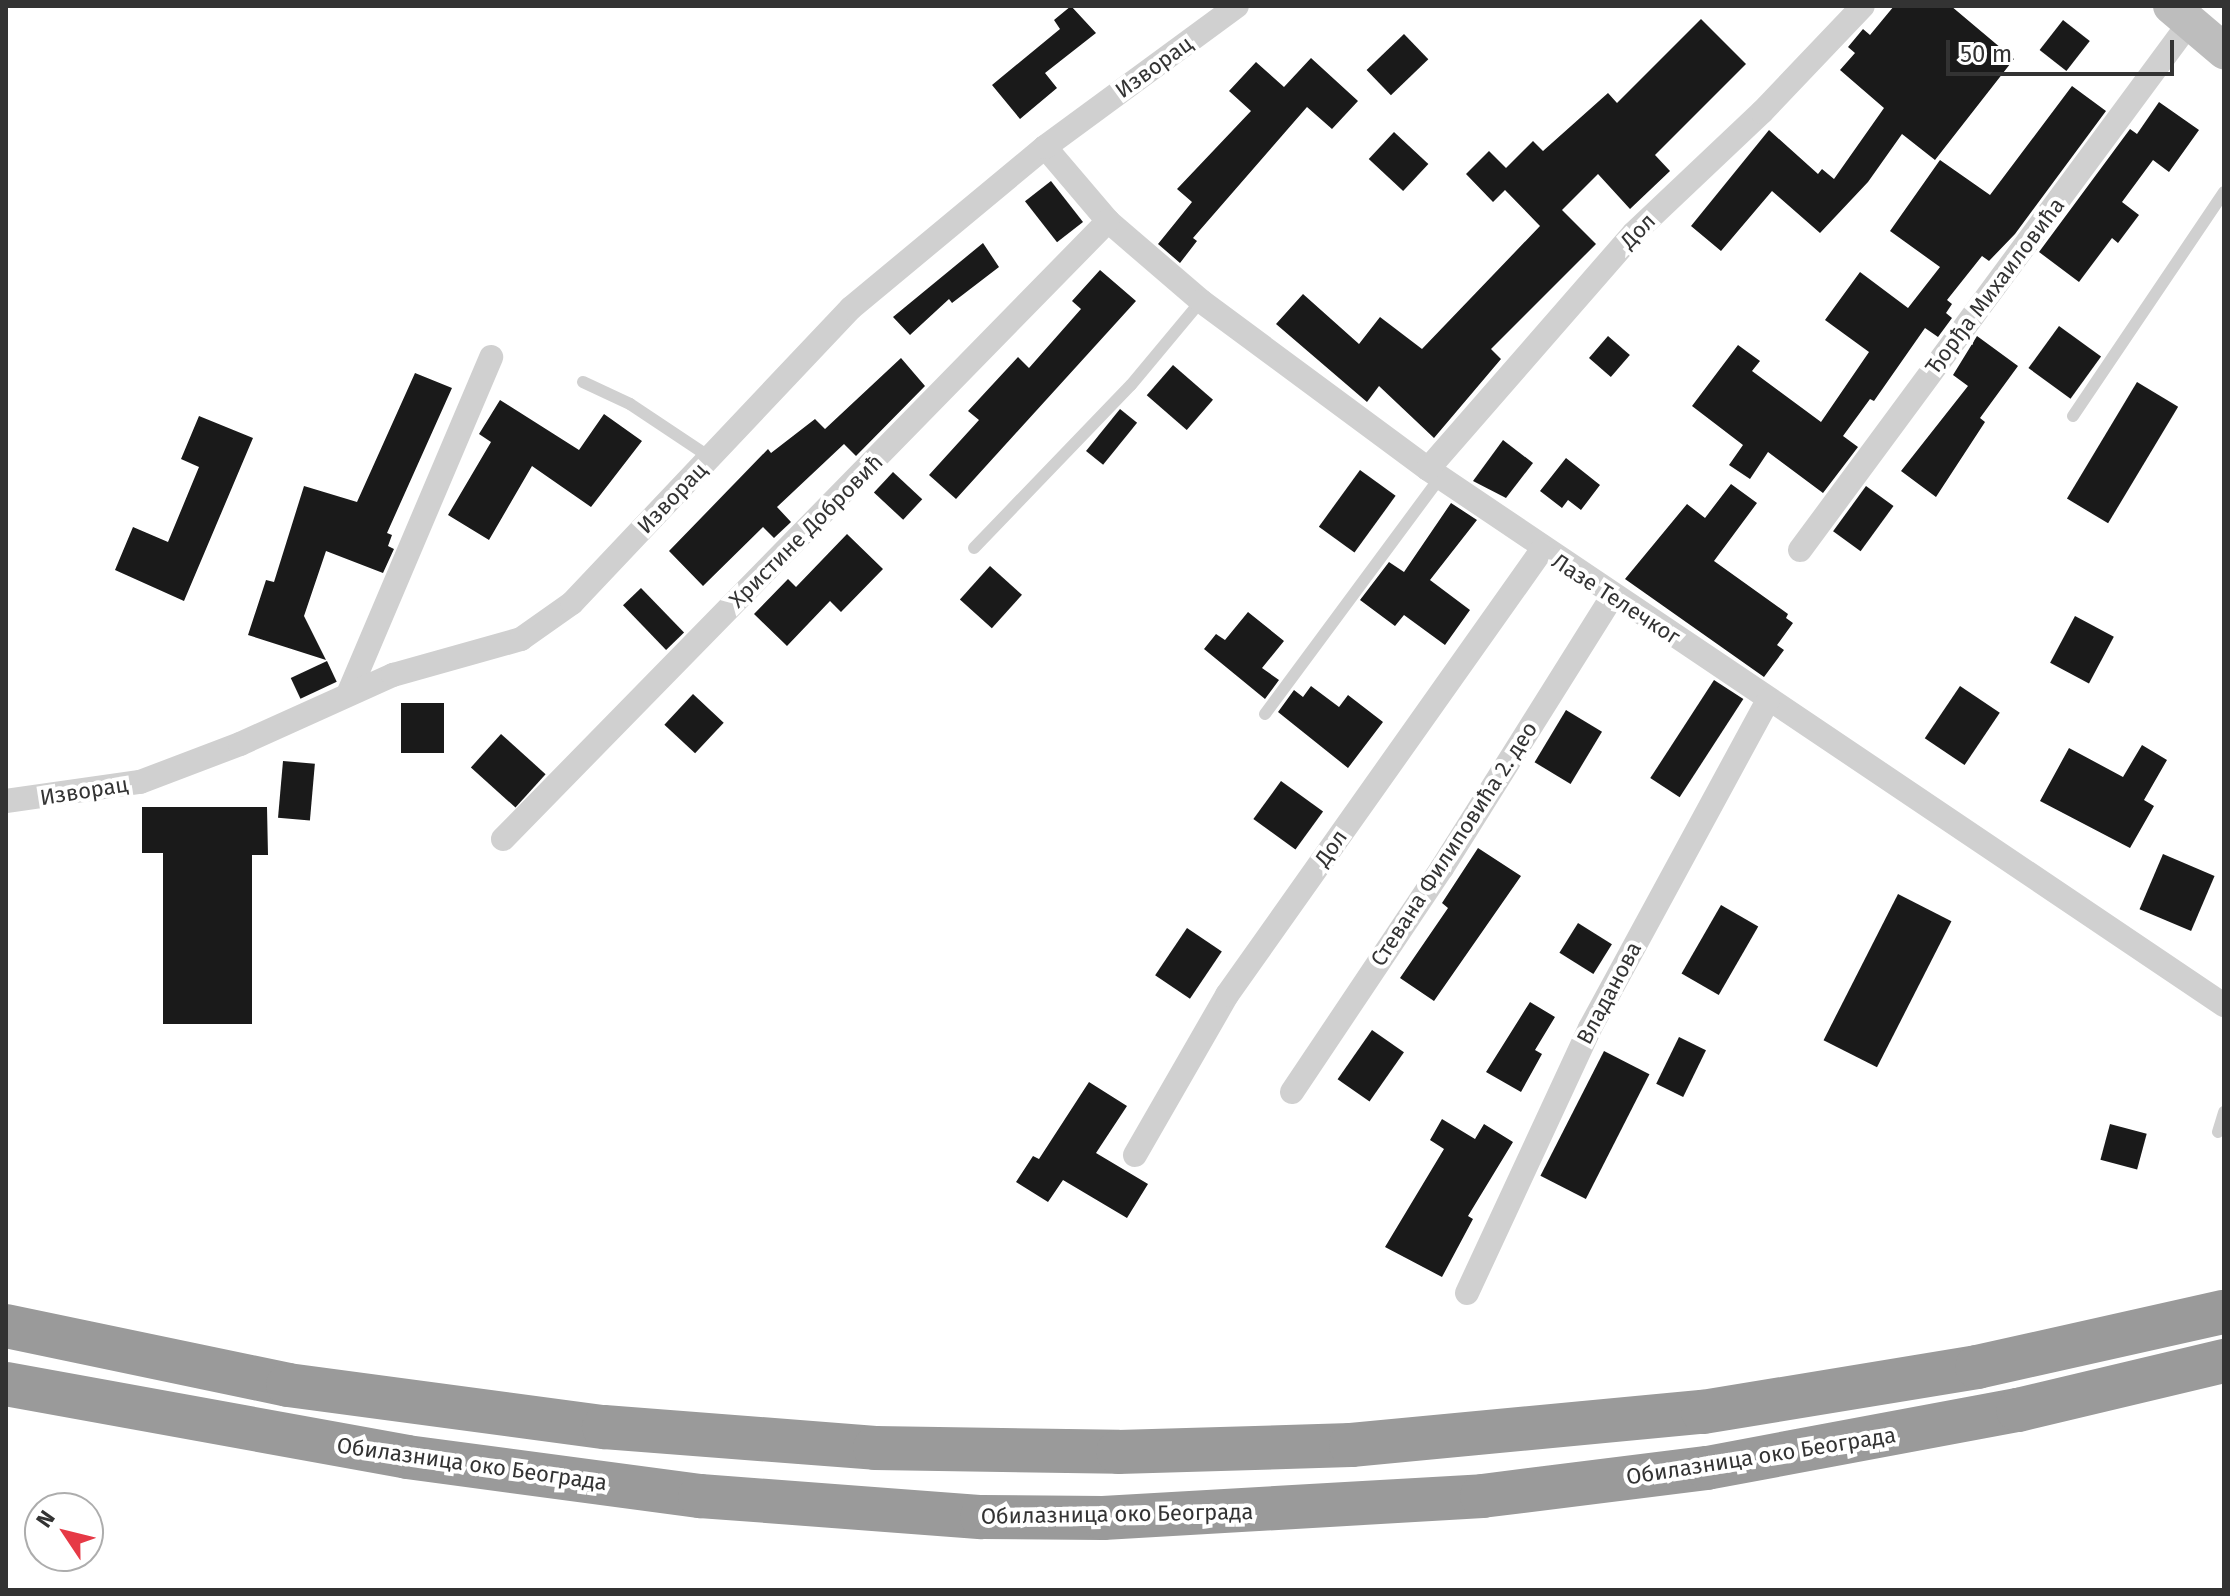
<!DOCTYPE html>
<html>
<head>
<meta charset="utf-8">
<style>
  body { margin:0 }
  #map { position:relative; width:2230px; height:1596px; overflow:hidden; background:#fff; font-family:"Fira Sans",sans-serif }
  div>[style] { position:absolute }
  .building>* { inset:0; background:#1a1a1a; transform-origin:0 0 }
  .service>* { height:12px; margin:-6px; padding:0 6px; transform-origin:6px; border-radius:6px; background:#d0d0d0 }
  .minor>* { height:24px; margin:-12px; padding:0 12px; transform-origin:12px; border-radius:12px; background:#d0d0d0 }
  .secondary>* { height:36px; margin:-18px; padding:0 18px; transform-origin:18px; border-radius:18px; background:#bdbdbd }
  .motorway>* { height:44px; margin:-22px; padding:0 22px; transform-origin:22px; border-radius:22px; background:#9a9a9a }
  span { translate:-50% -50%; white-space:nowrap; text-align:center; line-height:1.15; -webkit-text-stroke:8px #fff; paint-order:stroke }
  .street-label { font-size:22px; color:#333 }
  .frame { position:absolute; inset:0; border:8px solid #333; pointer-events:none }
  .north { position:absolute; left:24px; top:1492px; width:80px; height:80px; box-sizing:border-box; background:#fff; border:2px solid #adadad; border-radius:50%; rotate:305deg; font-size:22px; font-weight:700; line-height:32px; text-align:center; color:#333 }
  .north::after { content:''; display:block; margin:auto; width:28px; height:36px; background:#e63946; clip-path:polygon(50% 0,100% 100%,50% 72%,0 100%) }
  .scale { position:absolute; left:1946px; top:40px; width:228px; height:36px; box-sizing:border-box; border:4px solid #333; border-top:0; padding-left:10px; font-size:24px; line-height:28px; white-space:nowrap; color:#333; -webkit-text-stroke:6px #fff; paint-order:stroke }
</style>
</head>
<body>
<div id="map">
  <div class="building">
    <i style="clip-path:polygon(1071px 6px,1096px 33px,1045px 73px,1057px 88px,1020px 119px,992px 85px,1060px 29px,1054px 20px)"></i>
    <i style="clip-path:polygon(1894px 6px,1951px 6px,2014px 59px,1935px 160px,1902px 134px,1868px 182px,1820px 233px,1772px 191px,1721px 251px,1691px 226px,1769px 130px,1818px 174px,1822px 169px,1834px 179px,1884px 108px,1840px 70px,1855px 53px,1848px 47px,1863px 29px,1870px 35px)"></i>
    <i style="clip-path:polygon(1701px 19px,1746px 64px,1655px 155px,1670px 171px,1630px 209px,1598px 174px,1562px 210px,1596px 244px,1491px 349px,1501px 359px,1434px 438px,1379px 386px,1367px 402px,1276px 324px,1303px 294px,1359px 344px,1380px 317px,1422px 349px,1540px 226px,1505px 190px,1493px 202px,1466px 174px,1489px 151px,1506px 168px,1533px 141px,1543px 151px,1608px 93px,1617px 103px)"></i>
    <i style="left:2063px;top:20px;width:34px;height:38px;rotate:38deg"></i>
    <i style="left:1404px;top:34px;width:35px;height:52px;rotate:46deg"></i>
    <i style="clip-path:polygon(1311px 58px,1358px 101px,1332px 129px,1307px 107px,1193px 238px,1197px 241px,1180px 263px,1158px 244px,1192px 202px,1177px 189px,1251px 111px,1229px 91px,1256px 62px,1284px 87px)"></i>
    <i style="clip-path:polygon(2072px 86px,2106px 111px,2015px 234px,1989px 261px,1982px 256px,1947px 300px,1952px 304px,1946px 313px,1952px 318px,1938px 337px,1925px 328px,1874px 401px,1870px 399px,1843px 436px,1858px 447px,1823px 493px,1768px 452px,1750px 479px,1729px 465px,1743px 445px,1692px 406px,1738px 345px,1760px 361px,1752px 371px,1821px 422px,1869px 352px,1825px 320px,1860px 272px,1908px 308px,1940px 267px,1890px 231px,1940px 160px,1990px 195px)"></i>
    <i style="clip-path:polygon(2159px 102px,2199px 130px,2169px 172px,2153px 160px,2122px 202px,2139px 215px,2118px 243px,2112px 238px,2079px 282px,2039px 252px,2130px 129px,2137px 134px)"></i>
    <i style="left:1394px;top:132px;width:47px;height:37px;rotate:43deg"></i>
    <i style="left:1051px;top:181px;width:52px;height:33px;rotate:52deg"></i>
    <i style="clip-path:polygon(983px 243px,999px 267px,952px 303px,949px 299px,910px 335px,893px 317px)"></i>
    <i style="clip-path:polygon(1100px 270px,1136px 301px,956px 499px,929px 475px,979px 420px,968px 411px,1018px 357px,1029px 368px,1081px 309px,1072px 301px)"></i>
    <i style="left:2059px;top:326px;width:52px;height:52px;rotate:36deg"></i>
    <i style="left:1608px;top:336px;width:29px;height:29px;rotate:41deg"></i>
    <i style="clip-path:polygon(1977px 336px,2018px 366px,1980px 418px,1985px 422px,1936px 497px,1901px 471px,1968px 386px,1953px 375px)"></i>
    <i style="clip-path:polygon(901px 358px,925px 386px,856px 456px,844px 444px,777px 507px,791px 522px,774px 538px,763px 527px,703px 586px,669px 551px,768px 449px,771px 453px,815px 419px,825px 429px)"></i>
    <i style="left:1173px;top:365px;width:53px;height:40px;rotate:41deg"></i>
    <i style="clip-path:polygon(415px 373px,452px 388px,387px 533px,392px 535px,388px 546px,394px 549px,383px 573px,326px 551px,304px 616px,326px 660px,248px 635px,266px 580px,274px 582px,304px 486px,357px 502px)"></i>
    <i style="left:2137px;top:382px;width:48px;height:136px;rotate:31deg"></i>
    <i style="clip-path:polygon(500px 400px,579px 450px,604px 414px,642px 441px,591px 507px,532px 466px,489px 540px,448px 515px,491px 442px,479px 434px)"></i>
    <i style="left:1120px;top:409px;width:22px;height:54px;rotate:39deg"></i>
    <i style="clip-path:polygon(199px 416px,253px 438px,184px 601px,115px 570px,133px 527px,168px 542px,199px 467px,181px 459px)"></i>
    <i style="clip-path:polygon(1503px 440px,1533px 463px,1506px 498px,1473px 481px)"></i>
    <i style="clip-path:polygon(1566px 458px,1600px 485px,1581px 510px,1568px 500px,1562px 508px,1540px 491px)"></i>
    <i style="left:1360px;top:470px;width:44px;height:70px;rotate:36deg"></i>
    <i style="left:893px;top:472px;width:40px;height:28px;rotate:43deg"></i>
    <i style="clip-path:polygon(1731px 484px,1757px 503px,1714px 561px,1788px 614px,1786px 618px,1793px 623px,1777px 645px,1784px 650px,1764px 677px,1625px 579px,1687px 504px,1705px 518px)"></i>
    <i style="left:1866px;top:486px;width:34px;height:56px;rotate:36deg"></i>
    <i style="clip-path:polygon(1451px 503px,1477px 520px,1430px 580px,1470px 610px,1445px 645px,1404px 615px,1395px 626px,1360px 600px,1389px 562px,1404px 572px)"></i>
    <i style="clip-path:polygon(847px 534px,883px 569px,841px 612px,830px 601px,787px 646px,754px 614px,788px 579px,796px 587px)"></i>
    <i style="left:990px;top:566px;width:43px;height:45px;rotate:42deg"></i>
    <i style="left:641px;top:588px;width:62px;height:25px;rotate:46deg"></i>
    <i style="clip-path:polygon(1248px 612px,1284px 641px,1262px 668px,1279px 680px,1265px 699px,1204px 649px,1216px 634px,1225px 640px)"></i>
    <i style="left:2075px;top:616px;width:44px;height:53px;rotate:28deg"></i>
    <i style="left:327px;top:661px;width:23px;height:40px;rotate:65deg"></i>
    <i style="left:1714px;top:680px;width:35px;height:117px;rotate:33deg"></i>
    <i style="clip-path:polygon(1311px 686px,1339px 707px,1348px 695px,1383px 722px,1348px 768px,1278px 712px,1294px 690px,1303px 697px)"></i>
    <i style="left:1960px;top:686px;width:48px;height:63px;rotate:34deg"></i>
    <i style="left:693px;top:694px;width:42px;height:42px;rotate:43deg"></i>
    <i style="left:444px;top:703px;width:50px;height:43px;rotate:90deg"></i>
    <i style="left:1566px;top:710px;width:42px;height:61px;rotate:31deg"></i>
    <i style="left:501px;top:734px;width:60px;height:45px;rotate:42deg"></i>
    <i style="clip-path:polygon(2142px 745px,2167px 760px,2144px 800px,2154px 806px,2130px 848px,2040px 801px,2069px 748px,2123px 777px)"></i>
    <i style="left:283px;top:761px;width:32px;height:57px;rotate:5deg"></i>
    <i style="left:1281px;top:781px;width:52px;height:47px;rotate:36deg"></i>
    <i style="clip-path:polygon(142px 807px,267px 807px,268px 855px,252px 855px,252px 1024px,163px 1024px,163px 853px,142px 853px)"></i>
    <i style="clip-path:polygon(1478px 848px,1521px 876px,1434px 1001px,1400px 978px,1448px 908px,1442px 903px)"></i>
    <i style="left:2163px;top:854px;width:56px;height:60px;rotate:23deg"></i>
    <i style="left:1898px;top:894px;width:60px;height:164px;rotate:27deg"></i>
    <i style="left:1721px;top:905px;width:43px;height:79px;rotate:30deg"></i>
    <i style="left:1578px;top:923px;width:40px;height:35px;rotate:32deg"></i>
    <i style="left:1187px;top:928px;width:42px;height:57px;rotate:34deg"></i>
    <i style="clip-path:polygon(1530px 1002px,1555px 1017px,1535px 1050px,1542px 1054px,1521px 1092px,1486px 1072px)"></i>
    <i style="left:1372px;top:1030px;width:39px;height:60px;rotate:35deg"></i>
    <i style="left:1679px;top:1037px;width:30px;height:52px;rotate:26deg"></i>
    <i style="left:1604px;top:1051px;width:51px;height:140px;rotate:27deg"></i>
    <i style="clip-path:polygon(1089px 1082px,1127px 1106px,1096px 1153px,1148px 1184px,1127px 1218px,1063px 1180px,1048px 1202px,1016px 1182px,1033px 1156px,1039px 1159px)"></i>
    <i style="clip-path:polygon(1442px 1119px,1475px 1139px,1484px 1124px,1513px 1142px,1468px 1216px,1473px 1219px,1442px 1277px,1385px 1247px,1444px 1149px,1430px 1140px)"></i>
    <i style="left:2110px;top:1124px;width:38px;height:37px;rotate:15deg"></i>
  </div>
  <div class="service">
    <i style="left:583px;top:382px;width:52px;rotate:25.1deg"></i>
    <i style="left:630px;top:404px;width:97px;rotate:33.7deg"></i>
    <i style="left:2073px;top:416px;width:270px;rotate:-56deg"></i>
    <i style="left:974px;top:548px;width:226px;rotate:-46.1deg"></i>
    <i style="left:1131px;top:385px;width:109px;rotate:-50.2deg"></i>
    <i style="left:1265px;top:714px;width:296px;rotate:-53.5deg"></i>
    <i style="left:2218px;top:1132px;width:21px;rotate:-73deg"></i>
  </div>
  <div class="minor">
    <i style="left:1045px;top:147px;width:97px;rotate:49.6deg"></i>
    <i style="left:1108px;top:221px;width:123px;rotate:40.7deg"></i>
    <i style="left:1201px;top:301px;width:282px;rotate:36.5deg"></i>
    <i style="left:1428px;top:469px;width:960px;rotate:33.96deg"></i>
    <i style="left:1428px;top:469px;width:313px;rotate:-48.9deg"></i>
    <i style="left:1634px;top:233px;width:176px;rotate:-43.4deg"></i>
    <i style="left:1762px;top:112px;width:146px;rotate:-46.4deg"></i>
    <i style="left:1800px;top:550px;width:656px;rotate:-53.55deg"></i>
    <i style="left:349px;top:692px;width:364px;rotate:-67deg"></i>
    <i style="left:6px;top:801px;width:135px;rotate:-8.1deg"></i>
    <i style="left:140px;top:782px;width:107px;rotate:-20.8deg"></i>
    <i style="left:240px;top:744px;width:168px;rotate:-24.3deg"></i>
    <i style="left:393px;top:675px;width:133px;rotate:-15.7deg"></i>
    <i style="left:521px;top:639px;width:62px;rotate:-35.2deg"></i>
    <i style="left:572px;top:603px;width:406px;rotate:-46.6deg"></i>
    <i style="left:851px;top:308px;width:252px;rotate:-39.7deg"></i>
    <i style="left:1045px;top:147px;width:238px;rotate:-36.3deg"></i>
    <i style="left:503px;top:839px;width:865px;rotate:-45.61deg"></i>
    <i style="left:1292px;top:1092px;width:270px;rotate:-56.2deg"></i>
    <i style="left:1442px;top:868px;width:322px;rotate:-57.9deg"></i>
    <i style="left:1135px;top:1155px;width:185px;rotate:-60.1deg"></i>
    <i style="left:1227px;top:995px;width:545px;rotate:-54.71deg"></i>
    <i style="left:1467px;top:1293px;width:292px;rotate:-65.1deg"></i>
    <i style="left:1590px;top:1028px;width:373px;rotate:-61.5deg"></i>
  </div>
  <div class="secondary">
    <i style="left:2171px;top:6px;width:70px;rotate:40.3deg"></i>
  </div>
  <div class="motorway">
    <i style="left:6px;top:1326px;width:288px;rotate:11.8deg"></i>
    <i style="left:288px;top:1385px;width:319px;rotate:7.6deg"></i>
    <i style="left:604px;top:1427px;width:272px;rotate:4.4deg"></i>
    <i style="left:875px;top:1448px;width:243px;rotate:0.9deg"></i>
    <i style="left:1118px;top:1452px;width:233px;rotate:-1.7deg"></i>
    <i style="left:1351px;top:1445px;width:354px;rotate:-5.4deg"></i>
    <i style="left:1703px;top:1412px;width:278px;rotate:-9.3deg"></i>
    <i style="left:1977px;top:1367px;width:253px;rotate:-12.6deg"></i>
    <i style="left:6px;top:1384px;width:408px;rotate:10.3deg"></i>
    <i style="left:407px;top:1457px;width:296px;rotate:7.6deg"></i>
    <i style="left:700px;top:1496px;width:283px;rotate:4.3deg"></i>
    <i style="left:982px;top:1517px;width:121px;rotate:0.5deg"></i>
    <i style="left:1103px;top:1518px;width:380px;rotate:-3.3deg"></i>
    <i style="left:1482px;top:1496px;width:227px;rotate:-7.1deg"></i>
    <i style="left:1707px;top:1468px;width:316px;rotate:-10.6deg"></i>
    <i style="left:2018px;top:1410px;width:212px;rotate:-13.4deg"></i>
  </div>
  <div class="street-label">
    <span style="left:1154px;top:67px;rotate:-36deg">Изворац</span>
    <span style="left:1638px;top:231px;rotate:-46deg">Дол</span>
    <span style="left:1995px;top:286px;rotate:-53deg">Ђорђа Михаиловића</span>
    <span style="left:672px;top:498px;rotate:-46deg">Изворац</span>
    <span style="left:806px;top:531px;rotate:-45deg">Христине Добровић</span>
    <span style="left:1616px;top:599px;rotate:33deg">Лазе Телечког</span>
    <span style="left:84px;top:791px;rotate:-9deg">Изворац</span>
    <span style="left:1454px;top:844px;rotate:-57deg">Стевана Филиповића 2. део</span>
    <span style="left:1331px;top:848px;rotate:-55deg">Дол</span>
    <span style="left:1609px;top:993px;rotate:-62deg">Владанова</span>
    <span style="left:1761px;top:1456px;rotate:-9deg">Обилазница око Београда</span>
    <span style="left:472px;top:1464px;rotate:8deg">Обилазница око Београда</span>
    <span style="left:1117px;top:1514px;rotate:-1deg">Обилазница око Београда</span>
  </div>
  <div class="frame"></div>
  <div class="north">N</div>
  <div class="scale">50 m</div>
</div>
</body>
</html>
